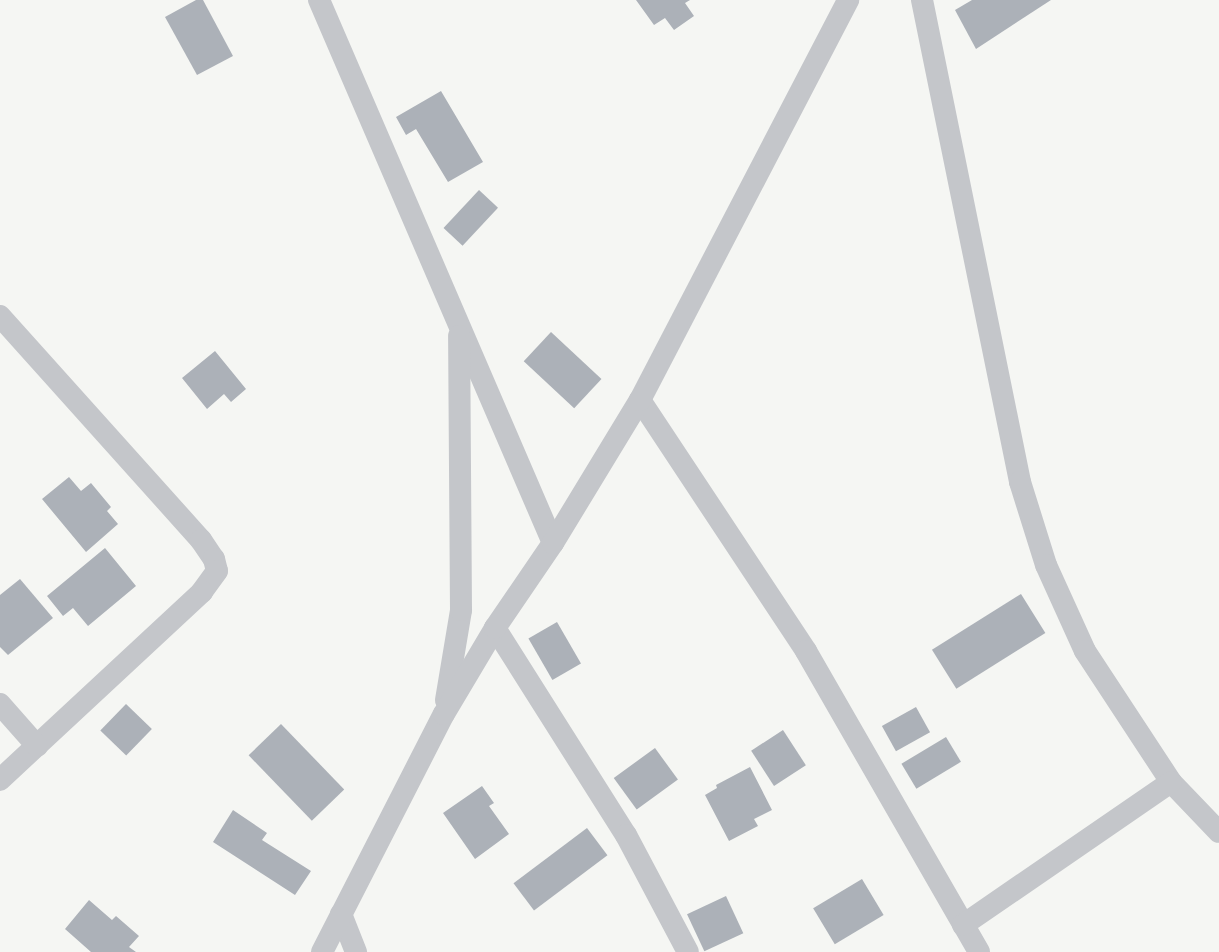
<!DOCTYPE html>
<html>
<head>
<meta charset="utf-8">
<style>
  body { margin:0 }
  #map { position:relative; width:1219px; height:952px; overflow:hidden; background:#f5f6f3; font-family:Barlow,sans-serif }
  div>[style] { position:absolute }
  .building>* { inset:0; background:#acb1b8; transform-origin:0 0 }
  .minor>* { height:22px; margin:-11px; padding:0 11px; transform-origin:11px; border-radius:11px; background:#c4c6ca }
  span { translate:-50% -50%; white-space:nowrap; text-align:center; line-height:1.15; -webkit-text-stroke:6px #fff; paint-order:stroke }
</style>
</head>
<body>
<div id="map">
  <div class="building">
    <i style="clip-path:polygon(196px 0,203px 0,233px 56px,197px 75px,165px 17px)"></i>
    <i style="clip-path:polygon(636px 0,690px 0,685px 3px,694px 16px,674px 30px,665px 18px,654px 25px)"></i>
    <i style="clip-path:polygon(972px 0,1051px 0,976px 49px,955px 10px)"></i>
    <i style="clip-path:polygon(441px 91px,483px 162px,448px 182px,416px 129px,406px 135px,396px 117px)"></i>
    <i style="left:479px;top:190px;width:26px;height:52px;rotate:43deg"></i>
    <i style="left:551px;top:332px;width:69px;height:40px;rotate:43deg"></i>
    <i style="clip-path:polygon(215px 351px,246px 389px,231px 402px,224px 394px,207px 409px,182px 378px)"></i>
    <i style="clip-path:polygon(69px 477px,81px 491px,91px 483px,111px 507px,107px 511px,118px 524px,86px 552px,42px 499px)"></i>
    <i style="clip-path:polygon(105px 548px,136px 586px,88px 626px,73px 608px,63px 616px,47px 596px)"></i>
    <i style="clip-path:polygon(20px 579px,53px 618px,8px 655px,0 647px,0 595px)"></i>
    <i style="left:1021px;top:594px;width:46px;height:105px;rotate:58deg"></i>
    <i style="left:557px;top:622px;width:48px;height:33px;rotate:60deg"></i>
    <i style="left:126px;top:704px;width:36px;height:37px;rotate:44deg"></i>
    <i style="left:916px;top:707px;width:29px;height:39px;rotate:61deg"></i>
    <i style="left:281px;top:724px;width:91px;height:45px;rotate:46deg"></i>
    <i style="left:783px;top:730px;width:42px;height:38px;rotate:57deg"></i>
    <i style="left:946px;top:737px;width:29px;height:52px;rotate:59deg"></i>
    <i style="left:655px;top:748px;width:39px;height:51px;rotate:54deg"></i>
    <i style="clip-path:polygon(750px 767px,772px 810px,754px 819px,758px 826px,729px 841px,705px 795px,717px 788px,716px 785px)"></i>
    <i style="clip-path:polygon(482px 786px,494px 803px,489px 806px,509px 834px,475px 859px,443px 813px)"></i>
    <i style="clip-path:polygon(233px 810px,267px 833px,262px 840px,311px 871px,295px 895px,213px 842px)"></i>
    <i style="left:587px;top:828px;width:34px;height:92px;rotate:53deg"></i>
    <i style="left:862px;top:879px;width:42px;height:57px;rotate:59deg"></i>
    <i style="left:726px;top:896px;width:41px;height:43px;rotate:65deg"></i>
    <i style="clip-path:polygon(89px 900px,112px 920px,116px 916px,139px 936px,129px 947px,136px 952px,91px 952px,65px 929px)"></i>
  </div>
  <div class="minor">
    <i style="left:319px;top:0;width:591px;rotate:66.69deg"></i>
    <i style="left:922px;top:0;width:492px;rotate:78.5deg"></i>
    <i style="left:1020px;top:482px;width:87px;rotate:72.6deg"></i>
    <i style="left:1046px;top:565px;width:94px;rotate:65.6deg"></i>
    <i style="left:1085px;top:651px;width:157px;rotate:56.7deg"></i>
    <i style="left:1171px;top:782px;width:69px;rotate:46.2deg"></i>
    <i style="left:0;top:316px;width:301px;rotate:48.1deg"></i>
    <i style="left:201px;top:540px;width:23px;rotate:56deg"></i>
    <i style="left:214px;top:559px;width:12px;rotate:76deg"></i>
    <i style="left:217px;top:571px;width:26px;rotate:126deg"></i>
    <i style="left:202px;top:592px;width:276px;rotate:137.1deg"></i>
    <i style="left:640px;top:400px;width:301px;rotate:56.5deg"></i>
    <i style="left:806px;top:651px;width:347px;rotate:60.1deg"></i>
    <i style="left:495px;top:628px;width:245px;rotate:57.7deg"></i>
    <i style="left:626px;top:835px;width:132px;rotate:62.1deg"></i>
    <i style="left:446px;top:700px;width:91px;rotate:-80.5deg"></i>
    <i style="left:461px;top:610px;width:274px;rotate:-90.4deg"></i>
    <i style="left:0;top:704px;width:56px;rotate:48.6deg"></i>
    <i style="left:341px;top:914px;width:41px;rotate:68.5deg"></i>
    <i style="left:963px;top:925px;width:252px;rotate:-34.5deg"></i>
    <i style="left:322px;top:952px;width:267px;rotate:-62.9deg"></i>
    <i style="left:444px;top:714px;width:100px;rotate:-59.3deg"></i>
    <i style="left:495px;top:628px;width:103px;rotate:-55.7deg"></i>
    <i style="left:553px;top:543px;width:167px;rotate:-58.7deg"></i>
    <i style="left:640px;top:400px;width:451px;rotate:-62.5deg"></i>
  </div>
</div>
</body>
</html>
